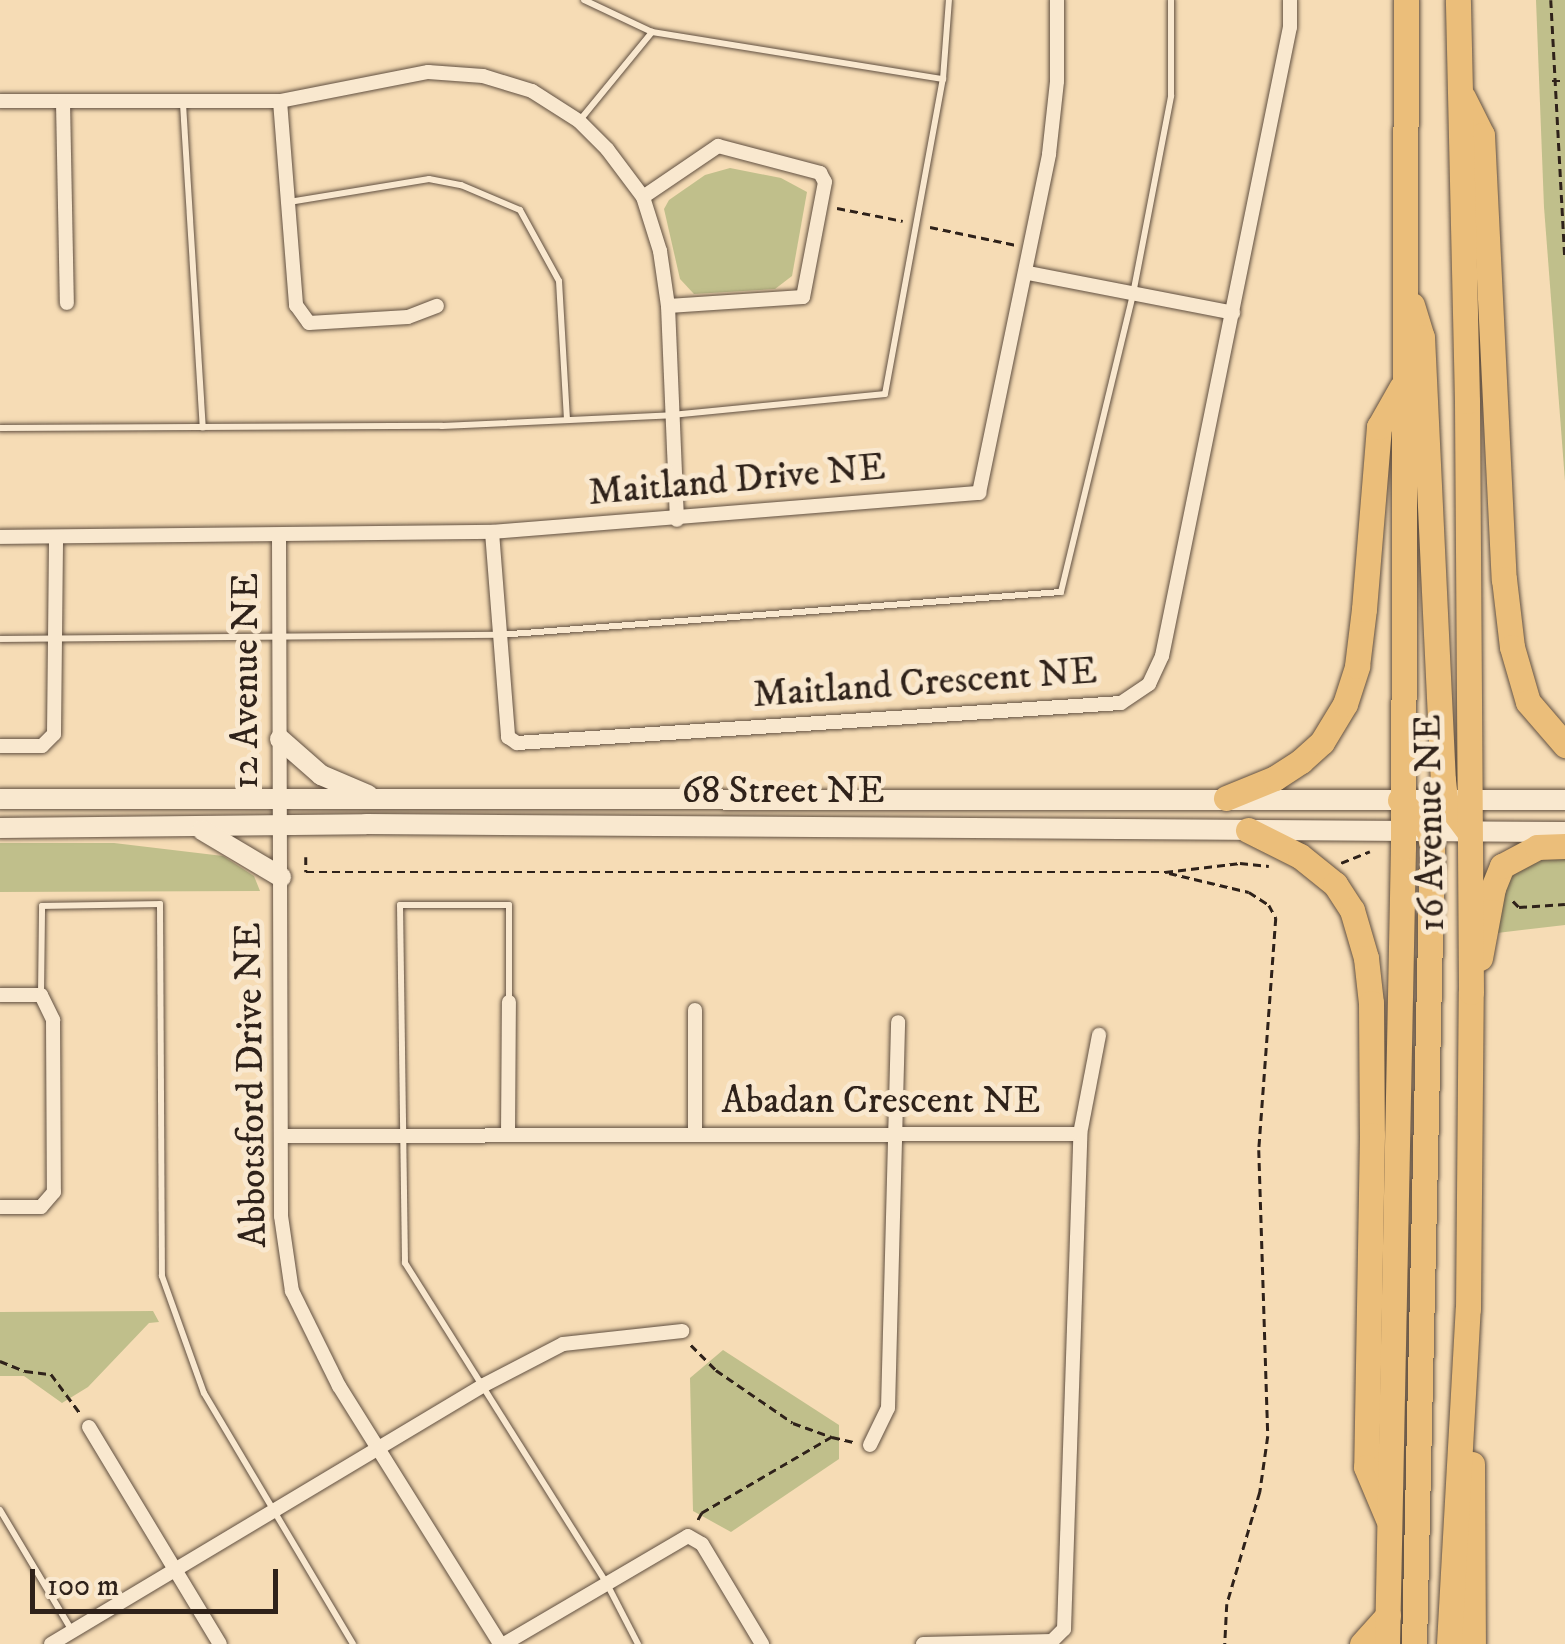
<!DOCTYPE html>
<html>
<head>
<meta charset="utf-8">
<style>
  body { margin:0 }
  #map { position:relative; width:1565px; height:1644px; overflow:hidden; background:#f6dcb5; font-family:"IM FELL DW Pica",serif }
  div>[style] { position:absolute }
  .green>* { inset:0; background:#c0bf8b }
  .path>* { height:2.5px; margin-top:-1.25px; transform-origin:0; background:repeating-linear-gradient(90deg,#2f221a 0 8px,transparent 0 13px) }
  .roads { filter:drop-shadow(0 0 2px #615041) drop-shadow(0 0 2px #615041) }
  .lane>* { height:6px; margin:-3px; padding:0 3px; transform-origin:3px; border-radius:3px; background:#f9e8cf }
  .street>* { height:14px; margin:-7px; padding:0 7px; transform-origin:7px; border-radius:7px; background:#f9e8cf }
  .secondary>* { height:20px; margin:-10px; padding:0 10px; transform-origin:10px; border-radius:10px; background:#f9e8cf }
  .highway>* { height:25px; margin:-12.5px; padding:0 12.5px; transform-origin:12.5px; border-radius:12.5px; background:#ebbe7a }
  span { translate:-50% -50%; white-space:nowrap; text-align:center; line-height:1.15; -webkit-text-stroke:10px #f9e8cf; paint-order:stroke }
  .street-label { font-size:38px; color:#2f221a }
  .scale { position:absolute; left:30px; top:1569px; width:248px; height:45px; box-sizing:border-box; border:5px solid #2f221a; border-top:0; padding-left:12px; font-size:30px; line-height:35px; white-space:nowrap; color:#2f221a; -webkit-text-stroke:8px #f9e8cf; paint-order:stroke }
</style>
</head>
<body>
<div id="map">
  <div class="green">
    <i style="clip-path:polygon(1536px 0,1565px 0,1565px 481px,1544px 207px)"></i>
    <i style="clip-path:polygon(730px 168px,781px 178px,807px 192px,792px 276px,775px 289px,694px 294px,680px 279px,664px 209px,669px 200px,705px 175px)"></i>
    <i style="clip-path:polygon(0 843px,114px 843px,223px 856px,254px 876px,260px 891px,0 892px)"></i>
    <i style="clip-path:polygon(1565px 852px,1565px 925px,1497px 933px,1500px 893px,1511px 874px,1538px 856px)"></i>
    <i style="clip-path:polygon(153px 1311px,159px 1322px,149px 1323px,88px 1387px,62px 1403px,24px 1376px,0 1376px,0 1312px)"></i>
    <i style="clip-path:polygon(723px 1350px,839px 1425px,839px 1459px,731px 1532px,693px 1511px,690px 1378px)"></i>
  </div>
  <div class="path">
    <i style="left:1551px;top:0;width:258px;rotate:86.9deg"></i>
    <i style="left:1552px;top:81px;width:13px"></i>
    <i style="left:837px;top:208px;width:67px;rotate:11.1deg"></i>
    <i style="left:930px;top:227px;width:88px;rotate:11.8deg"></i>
    <i style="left:306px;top:857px;width:15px;rotate:90deg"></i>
    <i style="left:306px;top:872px;width:859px"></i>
    <i style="left:1165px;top:872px;width:76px;rotate:-6.8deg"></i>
    <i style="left:1240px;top:863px;width:29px;rotate:6deg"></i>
    <i style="left:1341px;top:863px;width:31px;rotate:-22deg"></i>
    <i style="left:1169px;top:873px;width:82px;rotate:13.4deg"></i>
    <i style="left:1249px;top:892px;width:24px;rotate:33deg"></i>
    <i style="left:1269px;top:905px;width:15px;rotate:62deg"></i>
    <i style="left:1276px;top:918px;width:233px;rotate:94.2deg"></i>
    <i style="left:1259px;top:1150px;width:286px;rotate:88.2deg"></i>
    <i style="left:1268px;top:1436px;width:57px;rotate:98.1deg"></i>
    <i style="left:1260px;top:1492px;width:117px;rotate:106.4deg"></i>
    <i style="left:1227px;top:1604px;width:40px;rotate:92.9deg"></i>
    <i style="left:1513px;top:901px;width:8px;rotate:45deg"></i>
    <i style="left:1519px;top:907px;width:46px;rotate:-3.7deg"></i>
    <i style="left:691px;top:1345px;width:35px;rotate:45deg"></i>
    <i style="left:716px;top:1370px;width:93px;rotate:34.5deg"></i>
    <i style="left:793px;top:1423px;width:41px;rotate:19.7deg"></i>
    <i style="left:832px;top:1437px;width:151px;rotate:149.7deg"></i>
    <i style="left:702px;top:1513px;width:10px;rotate:119deg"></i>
    <i style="left:0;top:1361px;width:27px;rotate:22deg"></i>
    <i style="left:25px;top:1371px;width:26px;rotate:7deg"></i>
    <i style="left:51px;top:1374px;width:49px;rotate:53.4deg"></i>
    <i style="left:832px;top:1437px;width:23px;rotate:13deg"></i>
  </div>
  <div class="roads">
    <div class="lane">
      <i style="left:652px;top:32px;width:295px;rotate:9.2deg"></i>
      <i style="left:183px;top:104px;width:324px;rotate:86.5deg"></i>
      <i style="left:580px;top:120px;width:114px;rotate:-50.7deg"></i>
      <i style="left:652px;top:32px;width:75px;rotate:-154.8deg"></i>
      <i style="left:289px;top:202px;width:142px;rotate:-9.3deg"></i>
      <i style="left:429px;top:179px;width:33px;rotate:11deg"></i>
      <i style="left:461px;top:185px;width:64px;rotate:23deg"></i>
      <i style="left:520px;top:210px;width:81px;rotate:61.2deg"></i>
      <i style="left:559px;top:281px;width:138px;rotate:86.7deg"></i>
      <i style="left:0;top:428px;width:442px;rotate:-0.3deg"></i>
      <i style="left:442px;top:426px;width:230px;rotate:-2.7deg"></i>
      <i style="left:672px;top:415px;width:214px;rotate:-5.6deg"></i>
      <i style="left:885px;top:394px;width:320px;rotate:-79.6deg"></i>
      <i style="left:943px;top:79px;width:79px;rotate:-85.7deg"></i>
      <i style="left:0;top:639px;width:498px;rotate:-0.5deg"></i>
      <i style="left:498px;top:635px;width:565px;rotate:-4.37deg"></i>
      <i style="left:1061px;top:592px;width:307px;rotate:-76.4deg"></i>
      <i style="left:1133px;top:294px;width:202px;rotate:-79.1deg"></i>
      <i style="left:1171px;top:96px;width:96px;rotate:-90deg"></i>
      <i style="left:41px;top:994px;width:88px;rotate:-89.3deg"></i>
      <i style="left:42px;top:906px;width:118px;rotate:-1deg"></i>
      <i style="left:160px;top:904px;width:372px;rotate:89.7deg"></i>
      <i style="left:162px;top:1276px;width:124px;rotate:70.3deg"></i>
      <i style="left:204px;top:1393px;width:292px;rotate:59.3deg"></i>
      <i style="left:509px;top:1001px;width:96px;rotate:-90deg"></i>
      <i style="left:509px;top:905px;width:109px;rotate:180deg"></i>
      <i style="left:400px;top:905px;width:358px;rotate:89.2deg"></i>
      <i style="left:405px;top:1263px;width:377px;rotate:57.8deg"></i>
      <i style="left:606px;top:1582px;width:70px;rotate:62.7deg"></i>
      <i style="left:0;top:1510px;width:139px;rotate:59.2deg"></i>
    </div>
    <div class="street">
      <i style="left:0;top:101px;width:280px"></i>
      <i style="left:280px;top:101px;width:151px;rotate:-11.1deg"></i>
      <i style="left:428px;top:72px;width:55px;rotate:4.2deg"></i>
      <i style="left:483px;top:76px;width:51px;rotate:17deg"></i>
      <i style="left:532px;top:91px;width:56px;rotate:32.6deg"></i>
      <i style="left:579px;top:121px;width:40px;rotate:45deg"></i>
      <i style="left:607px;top:149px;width:60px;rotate:53.1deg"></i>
      <i style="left:643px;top:197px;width:57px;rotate:72.5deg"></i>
      <i style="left:660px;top:251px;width:56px;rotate:81.7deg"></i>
      <i style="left:668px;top:306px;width:214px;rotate:87.6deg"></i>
      <i style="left:280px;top:101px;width:205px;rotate:85.5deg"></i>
      <i style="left:296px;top:305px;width:22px;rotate:54deg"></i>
      <i style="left:309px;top:323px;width:99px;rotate:-3.5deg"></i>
      <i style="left:408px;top:317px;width:31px;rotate:-21deg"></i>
      <i style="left:63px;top:102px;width:201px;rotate:88.9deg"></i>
      <i style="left:643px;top:197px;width:91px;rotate:-34.2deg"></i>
      <i style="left:718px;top:146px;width:106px;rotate:14.8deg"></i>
      <i style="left:820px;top:173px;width:10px;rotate:61deg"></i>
      <i style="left:825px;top:182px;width:117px;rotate:100.8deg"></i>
      <i style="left:803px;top:297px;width:135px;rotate:176.2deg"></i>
      <i style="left:1028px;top:273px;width:209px;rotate:11deg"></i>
      <i style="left:492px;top:532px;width:206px;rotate:85.5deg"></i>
      <i style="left:508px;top:737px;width:11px;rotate:34deg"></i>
      <i style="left:517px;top:743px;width:605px;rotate:-3.79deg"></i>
      <i style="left:1121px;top:703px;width:34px;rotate:-34deg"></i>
      <i style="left:1149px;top:684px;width:31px;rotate:-65deg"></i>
      <i style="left:1162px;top:656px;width:642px;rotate:-78.5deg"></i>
      <i style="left:1290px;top:27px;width:27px;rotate:-90deg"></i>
      <i style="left:279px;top:535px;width:681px;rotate:89.83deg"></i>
      <i style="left:281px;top:1216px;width:76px;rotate:81.7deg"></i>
      <i style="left:292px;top:1291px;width:106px;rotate:63.7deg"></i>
      <i style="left:339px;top:1386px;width:304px;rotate:58deg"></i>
      <i style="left:0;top:537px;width:492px;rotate:-0.6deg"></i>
      <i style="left:492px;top:532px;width:489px;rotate:-4.6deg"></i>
      <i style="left:979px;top:493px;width:346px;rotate:-78.3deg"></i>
      <i style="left:1049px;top:154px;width:73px;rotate:-83.7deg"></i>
      <i style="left:1057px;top:81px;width:81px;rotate:-90deg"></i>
      <i style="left:0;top:746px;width:42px"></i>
      <i style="left:42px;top:746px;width:17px;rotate:-45deg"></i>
      <i style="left:54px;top:734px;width:197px;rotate:-89.4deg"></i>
      <i style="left:0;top:995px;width:41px"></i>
      <i style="left:41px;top:995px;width:28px;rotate:64deg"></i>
      <i style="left:53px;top:1020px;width:172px;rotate:89.7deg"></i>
      <i style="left:54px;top:1192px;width:20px;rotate:131deg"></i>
      <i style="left:41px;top:1207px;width:41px;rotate:180deg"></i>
      <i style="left:695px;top:1010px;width:125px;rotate:90deg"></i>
      <i style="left:508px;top:1135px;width:133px;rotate:-89.6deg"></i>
      <i style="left:281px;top:1136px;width:799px;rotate:-0.14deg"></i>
      <i style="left:89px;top:1427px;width:253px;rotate:58.9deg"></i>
      <i style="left:870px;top:1445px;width:41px;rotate:-64.1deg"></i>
      <i style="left:888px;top:1408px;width:386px;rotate:-88.5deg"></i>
      <i style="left:51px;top:1644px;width:505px;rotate:-30.89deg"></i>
      <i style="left:484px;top:1385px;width:89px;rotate:-27.4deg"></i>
      <i style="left:563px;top:1344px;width:120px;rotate:-6.2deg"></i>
      <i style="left:504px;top:1644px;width:213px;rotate:-30.4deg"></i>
      <i style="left:688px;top:1536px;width:16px;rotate:30deg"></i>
      <i style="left:702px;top:1544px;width:117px;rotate:59deg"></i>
      <i style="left:923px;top:1644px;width:129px;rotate:-1.3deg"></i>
      <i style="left:1052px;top:1641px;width:17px;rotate:-45deg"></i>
      <i style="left:1064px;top:1629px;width:495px;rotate:-88.1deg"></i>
      <i style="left:1080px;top:1134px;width:101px;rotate:-79.1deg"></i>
    </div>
    <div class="secondary">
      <i style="left:280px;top:739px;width:55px;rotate:41.3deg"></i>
      <i style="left:321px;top:775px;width:51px;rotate:23.1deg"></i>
      <i style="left:0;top:799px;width:1565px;rotate:0.04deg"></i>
      <i style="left:0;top:828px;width:366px;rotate:-0.6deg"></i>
      <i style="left:366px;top:824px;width:1199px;rotate:0.38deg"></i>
      <i style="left:202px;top:830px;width:92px;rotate:30.7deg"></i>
    </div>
    <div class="highway">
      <i style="left:1463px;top:97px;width:42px;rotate:63.4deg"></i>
      <i style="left:1482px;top:135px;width:445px;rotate:87.2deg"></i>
      <i style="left:1504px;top:579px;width:68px;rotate:83.3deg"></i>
      <i style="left:1512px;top:647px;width:57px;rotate:73.8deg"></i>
      <i style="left:1528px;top:702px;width:57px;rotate:49.3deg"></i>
      <i style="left:1412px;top:305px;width:34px;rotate:73deg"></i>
      <i style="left:1422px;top:337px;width:443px;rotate:87.3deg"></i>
      <i style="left:1443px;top:780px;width:20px;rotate:84deg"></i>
      <i style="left:1445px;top:800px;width:39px;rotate:53deg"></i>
      <i style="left:1226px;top:798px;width:53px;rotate:-22.2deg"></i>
      <i style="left:1275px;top:778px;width:31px;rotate:-33deg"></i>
      <i style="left:1301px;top:761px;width:28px;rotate:-42deg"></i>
      <i style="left:1322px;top:742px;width:44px;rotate:-58.8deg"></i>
      <i style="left:1345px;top:704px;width:40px;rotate:-72deg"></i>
      <i style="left:1357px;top:666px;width:57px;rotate:-83deg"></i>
      <i style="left:1364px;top:609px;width:183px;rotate:-85.3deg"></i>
      <i style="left:1379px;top:427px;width:45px;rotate:-60.6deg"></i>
      <i style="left:1400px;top:800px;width:42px;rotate:46.9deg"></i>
      <i style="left:1429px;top:831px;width:16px;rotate:79deg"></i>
      <i style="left:1432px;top:847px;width:797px;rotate:91.29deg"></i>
      <i style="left:1248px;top:830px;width:58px;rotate:26.6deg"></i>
      <i style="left:1300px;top:856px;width:45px;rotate:38.7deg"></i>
      <i style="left:1335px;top:884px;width:31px;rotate:57deg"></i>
      <i style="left:1352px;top:910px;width:50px;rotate:73.7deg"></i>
      <i style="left:1366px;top:958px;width:45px;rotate:83.7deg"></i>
      <i style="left:1371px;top:1003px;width:132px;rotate:89.6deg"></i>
      <i style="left:1372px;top:1135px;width:332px;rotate:91deg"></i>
      <i style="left:1366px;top:1467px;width:56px;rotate:67.1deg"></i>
      <i style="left:1480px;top:958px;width:71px;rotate:-79.5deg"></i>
      <i style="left:1493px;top:888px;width:24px;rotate:-68deg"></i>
      <i style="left:1502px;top:866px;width:40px;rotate:-28deg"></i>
      <i style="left:1537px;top:847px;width:28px;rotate:-2deg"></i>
      <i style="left:1472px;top:1464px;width:180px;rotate:89.7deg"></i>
      <i style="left:1362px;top:1644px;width:39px;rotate:-48deg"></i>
      <i style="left:1387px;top:1644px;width:797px;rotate:-88.85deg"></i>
      <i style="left:1403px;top:847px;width:847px;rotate:-89.8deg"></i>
      <i style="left:1449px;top:1644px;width:336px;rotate:-86.8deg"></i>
      <i style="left:1468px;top:1309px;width:317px;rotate:-89.5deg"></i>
      <i style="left:1471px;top:992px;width:591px;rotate:-90.39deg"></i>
      <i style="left:1467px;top:401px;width:401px;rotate:-91.3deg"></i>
    </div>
  </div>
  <div class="street-label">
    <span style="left:737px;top:481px;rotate:-5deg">Maitland Drive NE</span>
    <span style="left:247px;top:681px;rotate:-90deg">12 Avenue NE</span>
    <span style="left:925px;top:684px;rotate:-4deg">Maitland Crescent NE</span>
    <span style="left:783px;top:792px">68 Street NE</span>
    <span style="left:1431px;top:823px;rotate:-91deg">16 Avenue NE</span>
    <span style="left:252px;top:1085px;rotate:-91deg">Abbotsford Drive NE</span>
    <span style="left:881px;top:1102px">Abadan Crescent NE</span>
  </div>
  <div class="scale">100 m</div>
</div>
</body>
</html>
